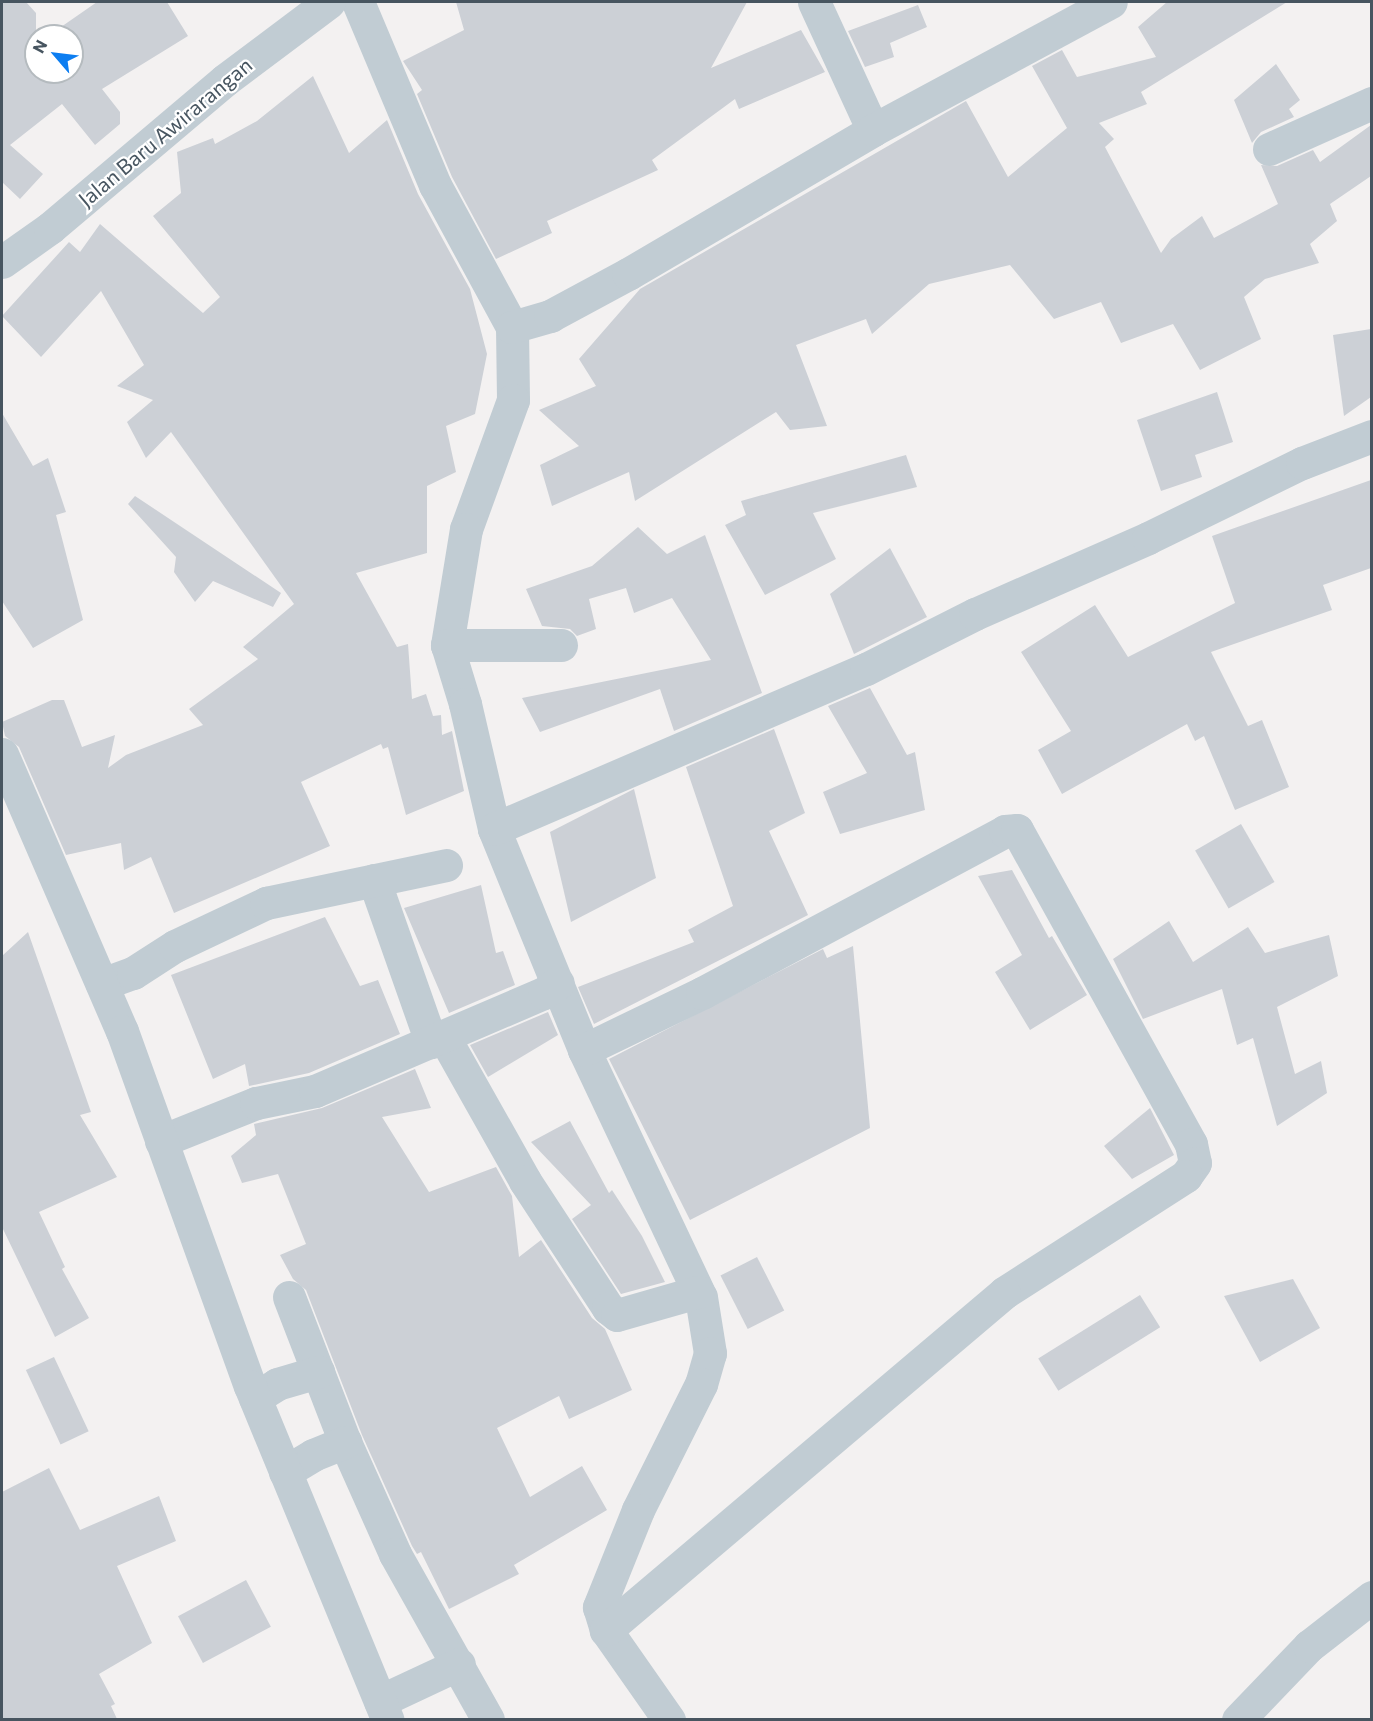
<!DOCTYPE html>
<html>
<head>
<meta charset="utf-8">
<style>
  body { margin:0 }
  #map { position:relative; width:1373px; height:1721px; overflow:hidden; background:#f3f1f1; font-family:Commissioner,sans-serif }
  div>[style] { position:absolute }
  .building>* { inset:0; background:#ccd0d6; transform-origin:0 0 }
  .minor>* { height:33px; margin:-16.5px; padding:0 16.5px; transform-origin:16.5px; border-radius:16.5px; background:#c1ccd3 }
  .tertiary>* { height:33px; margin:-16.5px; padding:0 16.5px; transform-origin:16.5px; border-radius:16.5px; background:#c1ccd3 }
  span { translate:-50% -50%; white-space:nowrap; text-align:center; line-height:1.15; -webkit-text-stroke:4.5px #fff; paint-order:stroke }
  .street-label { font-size:21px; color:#475560 }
  .frame { position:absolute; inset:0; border:3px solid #475560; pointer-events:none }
  .north { position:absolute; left:24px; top:24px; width:60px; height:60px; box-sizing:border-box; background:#fff; border:2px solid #b5bbbf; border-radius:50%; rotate:298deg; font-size:16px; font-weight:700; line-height:24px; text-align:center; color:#475560 }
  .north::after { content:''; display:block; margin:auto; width:21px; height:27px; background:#0d7ef1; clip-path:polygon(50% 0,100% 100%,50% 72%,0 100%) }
</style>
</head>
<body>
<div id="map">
  <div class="building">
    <i style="clip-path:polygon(2px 2px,26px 2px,36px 13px,36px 72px,72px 72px,72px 36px,48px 36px,97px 2px,167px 2px,188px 36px,102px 89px,120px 112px,120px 124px,95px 145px,62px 104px,10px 145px,43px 174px,20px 199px,2px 182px)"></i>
    <i style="clip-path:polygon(456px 2px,747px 2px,711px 68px,801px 30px,825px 72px,739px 109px,735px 99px,652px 160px,658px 170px,547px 221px,552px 233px,496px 259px,452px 177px,417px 94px,422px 90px,403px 61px,464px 30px)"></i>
    <i style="clip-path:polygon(1167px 2px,1287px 2px,1141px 92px,1147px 104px,1099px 123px,1114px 139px,1105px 147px,1161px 253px,1171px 239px,1202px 216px,1214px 238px,1278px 204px,1261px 165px,1277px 166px,1313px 150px,1320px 162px,1371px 125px,1371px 176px,1330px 204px,1337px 221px,1310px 244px,1319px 263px,1265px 279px,1244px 297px,1261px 339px,1200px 370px,1173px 324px,1121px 343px,1101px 302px,1054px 319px,1010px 265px,929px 284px,872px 334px,866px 319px,796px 345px,827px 426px,790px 430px,776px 412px,635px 501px,629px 472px,552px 506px,540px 465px,579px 446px,539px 410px,596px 386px,579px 359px,640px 289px,966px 101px,1008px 177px,1067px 128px,1032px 66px,1062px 50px,1077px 77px,1156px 57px,1138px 27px)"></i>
    <i style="clip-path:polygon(918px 5px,927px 27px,890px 43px,894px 57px,865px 67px,848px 31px)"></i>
    <i style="clip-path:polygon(1276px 64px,1300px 100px,1289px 109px,1294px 117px,1261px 132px,1252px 143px,1234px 100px)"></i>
    <i style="clip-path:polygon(313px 76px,349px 153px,387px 120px,418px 194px,470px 289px,487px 354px,475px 414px,446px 426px,456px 472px,427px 486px,427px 553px,356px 573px,397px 647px,408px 644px,412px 699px,426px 694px,433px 716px,441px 715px,442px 735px,452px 731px,464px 791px,406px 815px,388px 747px,383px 749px,381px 744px,301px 782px,330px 846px,174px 913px,151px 857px,124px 870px,121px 843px,66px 855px,19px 747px,5px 736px,2px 722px,52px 700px,64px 700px,82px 747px,115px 735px,108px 768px,126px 755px,203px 725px,189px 709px,258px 659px,243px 647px,294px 604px,171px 432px,146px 458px,127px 422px,153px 400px,117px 386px,144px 365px,101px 291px,41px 357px,2px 316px,69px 242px,80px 252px,100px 224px,203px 313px,220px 297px,153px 216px,181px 193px,177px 152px,213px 138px,215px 144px,257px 121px)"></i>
    <i style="clip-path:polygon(1371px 329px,1371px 397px,1344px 416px,1333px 335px)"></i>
    <i style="clip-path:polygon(1217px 392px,1233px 442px,1195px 455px,1202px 477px,1161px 491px,1137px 420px)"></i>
    <i style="clip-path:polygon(2px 413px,33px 466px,48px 458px,66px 512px,56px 515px,83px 620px,33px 648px,2px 601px)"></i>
    <i style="clip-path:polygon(906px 455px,917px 487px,813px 513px,836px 559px,765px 595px,725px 525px,746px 515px,741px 501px)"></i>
    <i style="clip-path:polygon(1371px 480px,1371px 568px,1323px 585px,1332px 610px,1211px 652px,1248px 726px,1262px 720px,1289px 787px,1235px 810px,1204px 736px,1195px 741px,1187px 724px,1062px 794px,1038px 750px,1071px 731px,1021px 652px,1095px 605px,1128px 657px,1235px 603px,1212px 536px)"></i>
    <i style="clip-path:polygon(135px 496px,281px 593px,273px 607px,213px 581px,195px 602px,174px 572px,176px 557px,128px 504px)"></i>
    <i style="clip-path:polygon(638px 527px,667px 554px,705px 535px,762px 693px,674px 731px,660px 689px,540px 732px,522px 698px,711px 660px,672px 598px,634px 613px,626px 588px,589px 599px,596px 629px,577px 636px,570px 629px,542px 626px,526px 589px,592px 566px)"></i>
    <i style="clip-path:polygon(890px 548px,927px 617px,854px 654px,830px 594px)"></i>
    <i style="clip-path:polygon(870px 688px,907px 755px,915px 752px,925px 810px,840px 834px,823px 792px,867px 773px,828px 706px)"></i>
    <i style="clip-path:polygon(774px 729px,805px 813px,769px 831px,808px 915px,594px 1024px,578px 987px,694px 942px,688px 930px,733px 906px,686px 767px)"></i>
    <i style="clip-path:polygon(634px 789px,656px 878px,571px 922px,550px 832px)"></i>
    <i style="left:1241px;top:824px;width:67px;height:53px;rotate:60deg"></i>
    <i style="clip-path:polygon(1012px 870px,1049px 938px,1052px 936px,1087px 995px,1030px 1030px,995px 972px,1022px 955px,978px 876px)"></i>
    <i style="clip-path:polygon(481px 885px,496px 953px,503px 951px,515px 985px,449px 1013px,404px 908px)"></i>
    <i style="clip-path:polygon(325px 917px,360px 986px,378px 980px,400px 1034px,309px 1073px,249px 1086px,245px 1064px,213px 1079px,171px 975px)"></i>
    <i style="clip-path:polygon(1169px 921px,1193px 962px,1248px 927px,1265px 953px,1329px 935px,1338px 976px,1277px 1007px,1295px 1074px,1321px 1061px,1327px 1093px,1277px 1126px,1253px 1038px,1237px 1045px,1222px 989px,1143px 1019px,1113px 959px)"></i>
    <i style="clip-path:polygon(28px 932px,91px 1112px,80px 1115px,117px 1177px,39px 1212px,65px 1267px,62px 1269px,89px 1318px,55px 1337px,2px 1227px,2px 956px)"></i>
    <i style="clip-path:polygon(853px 946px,870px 1128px,690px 1220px,609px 1059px,823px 949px,827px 958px)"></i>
    <i style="clip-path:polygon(548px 1012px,558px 1035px,488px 1077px,470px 1045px)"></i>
    <i style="clip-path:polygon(415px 1069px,431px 1108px,382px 1117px,429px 1192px,496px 1167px,512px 1196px,519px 1257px,541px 1240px,592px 1318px,605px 1329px,632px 1390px,569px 1419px,559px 1396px,497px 1428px,530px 1497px,582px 1466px,607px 1510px,514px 1565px,519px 1574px,449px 1609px,421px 1552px,417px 1554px,412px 1546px,362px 1435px,306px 1290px,293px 1279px,280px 1255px,306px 1244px,278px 1174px,242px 1183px,231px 1156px,256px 1135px,254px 1124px,322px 1108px)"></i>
    <i style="clip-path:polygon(1150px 1108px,1174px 1155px,1132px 1179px,1104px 1146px)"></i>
    <i style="clip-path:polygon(570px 1121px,609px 1193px,612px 1190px,642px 1236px,665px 1282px,621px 1294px,572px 1219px,591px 1205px,531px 1142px)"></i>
    <i style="left:757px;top:1257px;width:60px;height:41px;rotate:63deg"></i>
    <i style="clip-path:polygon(1293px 1279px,1320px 1328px,1260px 1362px,1224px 1296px)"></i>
    <i style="left:1140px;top:1295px;width:38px;height:120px;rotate:58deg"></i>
    <i style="left:54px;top:1357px;width:82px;height:31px;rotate:65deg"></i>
    <i style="clip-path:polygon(49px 1468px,80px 1530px,159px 1496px,176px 1541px,117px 1566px,152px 1643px,99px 1674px,115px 1704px,111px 1706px,117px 1719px,2px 1719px,2px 1492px)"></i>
    <i style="left:246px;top:1580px;width:53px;height:77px;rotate:62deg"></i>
  </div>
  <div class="minor">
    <i style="left:358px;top:2px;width:199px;rotate:67.2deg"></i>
    <i style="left:435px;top:185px;width:162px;rotate:61.5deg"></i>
    <i style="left:512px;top:327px;width:73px;rotate:89.2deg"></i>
    <i style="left:513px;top:400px;width:137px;rotate:110deg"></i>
    <i style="left:466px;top:529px;width:118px;rotate:99.3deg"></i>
    <i style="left:447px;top:645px;width:62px;rotate:73deg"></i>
    <i style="left:465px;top:704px;width:128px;rotate:76.9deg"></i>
    <i style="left:494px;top:829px;width:239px;rotate:67.8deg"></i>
    <i style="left:584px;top:1050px;width:273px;rotate:64.7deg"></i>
    <i style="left:701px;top:1297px;width:57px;rotate:80.9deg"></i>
    <i style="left:710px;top:1353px;width:32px;rotate:106deg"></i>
    <i style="left:701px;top:1384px;width:141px;rotate:116.6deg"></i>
    <i style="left:638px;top:1510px;width:105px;rotate:111.9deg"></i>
    <i style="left:599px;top:1607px;width:24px;rotate:73deg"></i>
    <i style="left:606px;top:1630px;width:110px;rotate:55deg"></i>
    <i style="left:814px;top:2px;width:141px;rotate:65.3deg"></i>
    <i style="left:1269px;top:149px;width:113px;rotate:-24.1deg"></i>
    <i style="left:512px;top:327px;width:40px;rotate:-16deg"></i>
    <i style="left:550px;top:316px;width:89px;rotate:-28.3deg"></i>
    <i style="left:628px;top:274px;width:284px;rotate:-30.4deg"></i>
    <i style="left:873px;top:130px;width:270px;rotate:-28.3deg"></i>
    <i style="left:447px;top:645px;width:114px"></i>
    <i style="left:494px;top:829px;width:405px;rotate:-23.3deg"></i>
    <i style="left:866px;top:669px;width:122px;rotate:-26.8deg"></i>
    <i style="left:975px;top:614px;width:189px;rotate:-23.7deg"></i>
    <i style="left:1148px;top:538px;width:171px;rotate:-26deg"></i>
    <i style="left:1302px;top:463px;width:75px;rotate:-21.1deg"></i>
    <i style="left:374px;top:880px;width:172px;rotate:70.6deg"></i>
    <i style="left:102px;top:984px;width:33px;rotate:-20deg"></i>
    <i style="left:133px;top:973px;width:50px;rotate:-32.7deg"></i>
    <i style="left:175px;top:946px;width:101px;rotate:-25.3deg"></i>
    <i style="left:266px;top:903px;width:184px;rotate:-11.9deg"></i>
    <i style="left:444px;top:1037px;width:165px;rotate:60.6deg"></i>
    <i style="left:525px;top:1181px;width:152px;rotate:56.8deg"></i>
    <i style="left:608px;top:1308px;width:11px;rotate:38deg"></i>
    <i style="left:617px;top:1315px;width:84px;rotate:-15.9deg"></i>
    <i style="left:584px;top:1050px;width:131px;rotate:-25.8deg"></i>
    <i style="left:702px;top:993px;width:344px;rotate:-28.1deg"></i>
    <i style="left:1005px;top:831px;width:12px;rotate:-5deg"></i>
    <i style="left:1017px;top:830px;width:359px;rotate:61deg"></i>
    <i style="left:1191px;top:1144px;width:19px;rotate:78deg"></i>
    <i style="left:1195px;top:1163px;width:16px;rotate:125deg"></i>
    <i style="left:1186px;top:1176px;width:216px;rotate:147.3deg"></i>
    <i style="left:1004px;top:1293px;width:522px;rotate:139.74deg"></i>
    <i style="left:161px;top:1141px;width:102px;rotate:-21.8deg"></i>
    <i style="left:256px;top:1103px;width:60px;rotate:-11.5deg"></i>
    <i style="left:315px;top:1091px;width:249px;rotate:-23.2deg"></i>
    <i style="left:544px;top:993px;width:17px;rotate:-36deg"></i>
    <i style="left:289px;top:1297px;width:155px;rotate:68.9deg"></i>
    <i style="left:345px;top:1442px;width:123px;rotate:65.9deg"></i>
    <i style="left:395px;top:1554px;width:190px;rotate:60.7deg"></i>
    <i style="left:255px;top:1398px;width:26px;rotate:-32deg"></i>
    <i style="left:277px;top:1384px;width:43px;rotate:-16.3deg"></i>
    <i style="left:285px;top:1472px;width:33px;rotate:-31deg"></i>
    <i style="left:313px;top:1455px;width:35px;rotate:-22deg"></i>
    <i style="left:380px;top:1701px;width:87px;rotate:-25.1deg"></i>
    <i style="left:1238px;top:1720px;width:103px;rotate:-46.2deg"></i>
    <i style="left:1309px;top:1646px;width:80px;rotate:-37.9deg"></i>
  </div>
  <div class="tertiary">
    <i style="left:2px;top:262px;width:59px;rotate:-35.3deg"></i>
    <i style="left:50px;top:228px;width:229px;rotate:-40.2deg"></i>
    <i style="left:225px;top:80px;width:130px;rotate:-36.9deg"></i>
    <i style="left:2px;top:754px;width:302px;rotate:66.6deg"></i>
    <i style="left:122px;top:1031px;width:377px;rotate:70.2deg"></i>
    <i style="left:250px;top:1386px;width:361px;rotate:67.6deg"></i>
  </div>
  <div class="street-label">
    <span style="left:165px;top:132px;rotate:-40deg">Jalan Baru Awirarangan</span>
  </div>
  <div class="frame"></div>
  <div class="north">N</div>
</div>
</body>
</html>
